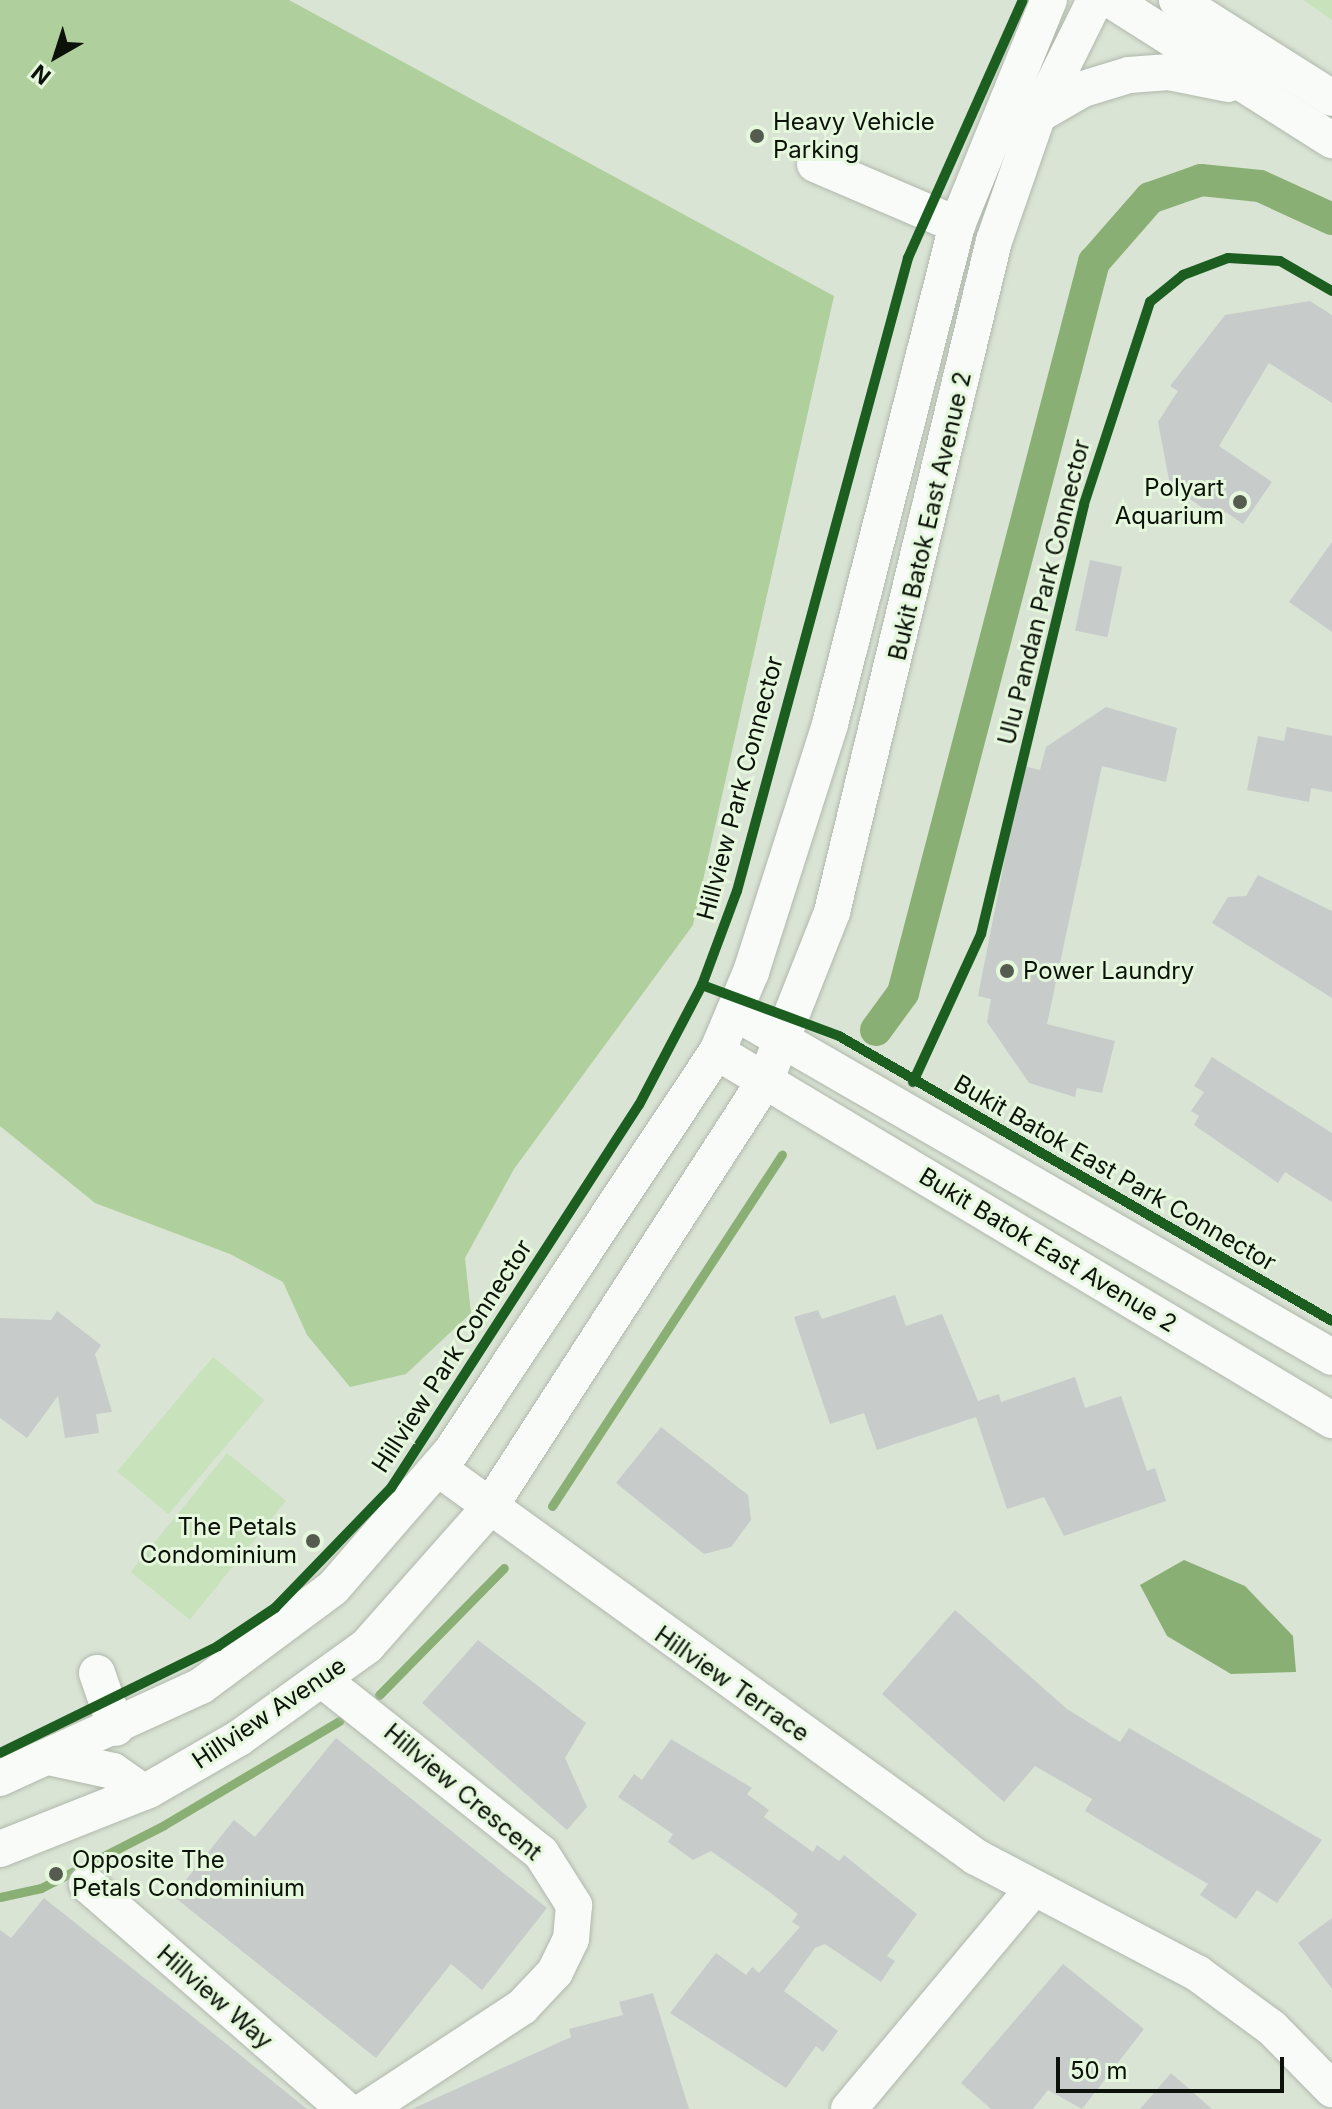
<!DOCTYPE html>
<html>
<head>
<meta charset="utf-8">
<style>
  body { margin:0 }
  #map { position:relative; width:1332px; height:2109px; overflow:hidden; background:#dae4d5; font-family:Inter,sans-serif }
  div>[style] { position:absolute }
  .green>* { inset:0; background:#c8e2bc; transform-origin:0 0 }
  .forest>* { inset:0; background:#afcf9d }
  .water>* { inset:0; background:#8aaf74 }
  .stream>* { height:9px; margin:-4.5px; padding:0 4.5px; transform-origin:4.5px; border-radius:4.5px; background:#8aaf74 }
  .canal>* { height:32px; margin:-16px; padding:0 16px; transform-origin:16px; border-radius:16px; background:#8aaf74 }
  .building>* { inset:0; background:#c7cbca; transform-origin:0 0 }
  .roads { filter:drop-shadow(0 0 2px #b0b8ac) drop-shadow(0 0 2px #b0b8ac) }
  .minor>* { height:36px; margin:-18px; padding:0 18px; transform-origin:18px; border-radius:18px; background:#f9fbf9 }
  .cycleway>* { height:10px; margin:-5px; padding:0 5px; transform-origin:5px; border-radius:5px; background:#1b5e20 }
  .dots>* { width:22px; height:22px; translate:-50% -50%; box-sizing:border-box; border:4px solid #e5f7dc; border-radius:50% }
  span { translate:-50% -50%; white-space:nowrap; text-align:center; line-height:1.15; -webkit-text-stroke:6px #e5f7dc; paint-order:stroke }
  .poi-label { font-size:24px; color:#0c1209 }
  .left { translate:0 -50%; text-align:left }
  .right { translate:-100% -50%; text-align:right }
  .street-label { font-size:24px; color:#0c1209 }
  .north { position:absolute; left:16px; top:16px; width:80px; height:80px; -webkit-text-stroke:6px #e5f7dc; paint-order:stroke; rotate:219deg; font-size:22px; font-weight:700; line-height:32px; text-align:center; color:#0c1209 }
  .north::after { content:''; display:block; margin:auto; width:28px; height:36px; background:#0c1209; clip-path:polygon(50% 0,100% 100%,50% 72%,0 100%) }
  .scale { position:absolute; left:1056px; top:2057px; width:228px; height:36px; box-sizing:border-box; border:4px solid #0c1209; border-top:0; padding-left:10px; font-size:24px; line-height:28px; white-space:nowrap; color:#0c1209; -webkit-text-stroke:6px #e5f7dc; paint-order:stroke }
</style>
</head>
<body>
<div id="map">
  <div class="green">
    <i style="clip-path:polygon(1303px 0,1332px 0,1332px 20px)"></i>
    <i style="left:213px;top:1357px;width:67px;height:149px;rotate:40deg"></i>
    <i style="left:227px;top:1453px;width:76px;height:153px;rotate:39deg"></i>
  </div>
  <div class="forest">
    <i style="clip-path:polygon(0 0,289px 0,834px 296px,693px 925px,514px 1169px,465px 1258px,471px 1313px,406px 1374px,350px 1387px,307px 1335px,283px 1282px,230px 1254px,95px 1203px,0 1126px)"></i>
  </div>
  <div class="water">
    <i style="clip-path:polygon(1184px 1560px,1245px 1586px,1293px 1636px,1296px 1672px,1231px 1674px,1167px 1636px,1140px 1585px)"></i>
  </div>
  <div class="stream">
    <i style="left:552px;top:1506px;width:420px;rotate:-56.8deg"></i>
    <i style="left:379px;top:1695px;width:178px;rotate:-45.5deg"></i>
    <i style="left:0;top:1897px;width:42px;rotate:-12.4deg"></i>
    <i style="left:41px;top:1888px;width:138px;rotate:-27.1deg"></i>
    <i style="left:164px;top:1825px;width:204px;rotate:-30.7deg"></i>
  </div>
  <div class="canal">
    <i style="left:876px;top:1030px;width:46px;rotate:-53.9deg"></i>
    <i style="left:903px;top:993px;width:756px;rotate:-75.36deg"></i>
    <i style="left:1094px;top:262px;width:85px;rotate:-48.8deg"></i>
    <i style="left:1150px;top:198px;width:54px;rotate:-19.4deg"></i>
    <i style="left:1201px;top:180px;width:59px;rotate:5.8deg"></i>
    <i style="left:1260px;top:186px;width:79px;rotate:24.6deg"></i>
  </div>
  <div class="building">
    <i style="clip-path:polygon(1310px 301px,1332px 315px,1332px 403px,1269px 363px,1219px 446px,1272px 482px,1243px 524px,1226px 512px,1220px 520px,1170px 485px,1158px 422px,1178px 391px,1170px 386px,1225px 315px)"></i>
    <i style="clip-path:polygon(1332px 542px,1332px 632px,1289px 602px)"></i>
    <i style="left:1090px;top:560px;width:33px;height:72px;rotate:12deg"></i>
    <i style="clip-path:polygon(1106px 707px,1177px 728px,1166px 782px,1102px 766px,1047px 1024px,1115px 1041px,1102px 1093px,1077px 1088px,1075px 1097px,1029px 1083px,987px 1022px,991px 999px,978px 996px,1023px 766px,1040px 770px,1046px 747px)"></i>
    <i style="clip-path:polygon(1287px 727px,1332px 736px,1332px 792px,1311px 788px,1309px 802px,1247px 790px,1258px 736px,1284px 741px)"></i>
    <i style="clip-path:polygon(1258px 875px,1332px 911px,1332px 998px,1212px 923px,1228px 897px,1246px 896px)"></i>
    <i style="clip-path:polygon(1212px 1057px,1332px 1133px,1332px 1202px,1285px 1172px,1278px 1183px,1194px 1125px,1199px 1116px,1191px 1111px,1204px 1092px,1194px 1086px)"></i>
    <i style="clip-path:polygon(895px 1295px,906px 1326px,942px 1314px,978px 1401px,999px 1394px,1001px 1402px,1075px 1377px,1085px 1408px,1121px 1396px,1147px 1471px,1155px 1468px,1166px 1501px,1064px 1536px,1044px 1497px,1007px 1509px,976px 1417px,877px 1450px,864px 1413px,830px 1424px,794px 1317px,818px 1310px,822px 1319px)"></i>
    <i style="clip-path:polygon(57px 1311px,101px 1345px,95px 1354px,112px 1412px,96px 1414px,99px 1433px,65px 1438px,58px 1396px,27px 1438px,0 1418px,0 1318px,51px 1320px)"></i>
    <i style="clip-path:polygon(661px 1427px,748px 1495px,751px 1520px,731px 1547px,704px 1554px,616px 1483px)"></i>
    <i style="clip-path:polygon(955px 1610px,1067px 1709px,1120px 1742px,1129px 1728px,1322px 1840px,1277px 1903px,1257px 1890px,1236px 1919px,1200px 1895px,1208px 1884px,1085px 1811px,1092px 1799px,1035px 1766px,1004px 1802px,882px 1694px)"></i>
    <i style="clip-path:polygon(478px 1640px,586px 1723px,565px 1758px,587px 1807px,567px 1830px,422px 1703px)"></i>
    <i style="clip-path:polygon(336px 1738px,547px 1908px,482px 1990px,451px 1964px,376px 2058px,173px 1896px,234px 1820px,255px 1837px)"></i>
    <i style="clip-path:polygon(671px 1739px,752px 1788px,747px 1794px,769px 1810px,764px 1817px,813px 1852px,817px 1845px,839px 1861px,844px 1855px,917px 1914px,887px 1956px,895px 1961px,881px 1982px,825px 1944px,815px 1948px,784px 1991px,838px 2031px,823px 2052px,816px 2046px,786px 2088px,670px 2013px,716px 1953px,746px 1975px,752px 1967px,759px 1973px,800px 1927px,792px 1922px,798px 1914px,768px 1891px,711px 1851px,693px 1860px,668px 1842px,673px 1834px,618px 1797px,634px 1774px,642px 1780px)"></i>
    <i style="clip-path:polygon(44px 1898px,172px 2000px,307px 2109px,0 2109px,0 1930px,11px 1938px)"></i>
    <i style="clip-path:polygon(1332px 1918px,1332px 1989px,1298px 1943px)"></i>
    <i style="clip-path:polygon(1063px 1964px,1144px 2029px,1082px 2109px,1048px 2090px,1033px 2109px,991px 2109px,961px 2083px)"></i>
    <i style="clip-path:polygon(653px 1993px,689px 2109px,412px 2109px,571px 2037px,569px 2029px,623px 2015px,619px 2002px)"></i>
    <i style="clip-path:polygon(1171px 2073px,1212px 2109px,1140px 2109px)"></i>
  </div>
  <div class="roads">
    <div class="minor">
      <i style="left:1111px;top:0;width:262px;rotate:32.4deg"></i>
      <i style="left:1177px;top:0;width:183px;rotate:32.3deg"></i>
      <i style="left:1038px;top:115px;width:52px;rotate:-30deg"></i>
      <i style="left:1083px;top:89px;width:48px;rotate:-16.9deg"></i>
      <i style="left:1129px;top:75px;width:40px;rotate:-4.3deg"></i>
      <i style="left:1169px;top:72px;width:60px;rotate:11.5deg"></i>
      <i style="left:815px;top:164px;width:155px;rotate:23.2deg"></i>
      <i style="left:734px;top:1012px;width:690px;rotate:29.98deg"></i>
      <i style="left:717px;top:1052px;width:717px;rotate:30.9deg"></i>
      <i style="left:439px;top:1469px;width:663px;rotate:35.85deg"></i>
      <i style="left:976px;top:1857px;width:250px;rotate:27.7deg"></i>
      <i style="left:1197px;top:1973px;width:93px;rotate:36.3deg"></i>
      <i style="left:1272px;top:2028px;width:86px;rotate:45.5deg"></i>
      <i style="left:97px;top:1673px;width:58px;rotate:70.9deg"></i>
      <i style="left:324px;top:1681px;width:277px;rotate:38.4deg"></i>
      <i style="left:541px;top:1853px;width:62px;rotate:57.6deg"></i>
      <i style="left:574px;top:1905px;width:34px;rotate:95deg"></i>
      <i style="left:571px;top:1939px;width:37px;rotate:116deg"></i>
      <i style="left:555px;top:1972px;width:48px;rotate:133.3deg"></i>
      <i style="left:522px;top:2007px;width:186px;rotate:146.7deg"></i>
      <i style="left:53px;top:1758px;width:61px;rotate:12.2deg"></i>
      <i style="left:113px;top:1771px;width:37px;rotate:35deg"></i>
      <i style="left:0;top:1778px;width:221px;rotate:-24.6deg"></i>
      <i style="left:201px;top:1686px;width:164px;rotate:-36.6deg"></i>
      <i style="left:333px;top:1588px;width:180px;rotate:-49.1deg"></i>
      <i style="left:451px;top:1452px;width:480px;rotate:-56.4deg"></i>
      <i style="left:717px;top:1052px;width:87px;rotate:-67deg"></i>
      <i style="left:751px;top:972px;width:260px;rotate:-72.3deg"></i>
      <i style="left:830px;top:724px;width:515px;rotate:-75.72deg"></i>
      <i style="left:957px;top:225px;width:243px;rotate:-67.8deg"></i>
      <i style="left:0;top:1849px;width:160px;rotate:-21.6deg"></i>
      <i style="left:149px;top:1790px;width:104px;rotate:-30deg"></i>
      <i style="left:239px;top:1738px;width:158px;rotate:-35.7deg"></i>
      <i style="left:367px;top:1646px;width:184px;rotate:-48.5deg"></i>
      <i style="left:489px;top:1508px;width:511px;rotate:-57.15deg"></i>
      <i style="left:766px;top:1079px;width:180px;rotate:-68.4deg"></i>
      <i style="left:832px;top:912px;width:690px;rotate:-76.43deg"></i>
      <i style="left:994px;top:241px;width:133px;rotate:-70.8deg"></i>
      <i style="left:1038px;top:115px;width:128px;rotate:-63.6deg"></i>
      <i style="left:87px;top:1884px;width:342px;rotate:41.1deg"></i>
      <i style="left:849px;top:2109px;width:284px;rotate:-50.1deg"></i>
    </div>
  </div>
  <div class="cycleway">
    <i style="left:702px;top:985px;width:146px;rotate:20.4deg"></i>
    <i style="left:839px;top:1036px;width:569px;rotate:30.03deg"></i>
    <i style="left:913px;top:1082px;width:163px;rotate:-65.3deg"></i>
    <i style="left:981px;top:934px;width:442px;rotate:-76.5deg"></i>
    <i style="left:1084px;top:504px;width:213px;rotate:-71.9deg"></i>
    <i style="left:1150px;top:302px;width:43px;rotate:-39.3deg"></i>
    <i style="left:1183px;top:275px;width:48px;rotate:-20.7deg"></i>
    <i style="left:1228px;top:258px;width:52px;rotate:3.3deg"></i>
    <i style="left:1280px;top:261px;width:60px;rotate:30deg"></i>
    <i style="left:0;top:1753px;width:243px;rotate:-26.1deg"></i>
    <i style="left:218px;top:1646px;width:69px;rotate:-33.7deg"></i>
    <i style="left:275px;top:1608px;width:167px;rotate:-46deg"></i>
    <i style="left:391px;top:1488px;width:456px;rotate:-57.1deg"></i>
    <i style="left:639px;top:1105px;width:136px;rotate:-62.3deg"></i>
    <i style="left:702px;top:985px;width:100px;rotate:-69.6deg"></i>
    <i style="left:737px;top:891px;width:656px;rotate:-74.88deg"></i>
    <i style="left:908px;top:258px;width:282px;rotate:-66deg"></i>
  </div>
  <div class="dots">
    <i style="left:757px;top:136px;background:#545c50"></i>
    <i style="left:1240px;top:502px;background:#545c50"></i>
    <i style="left:1007px;top:971px;background:#545c50"></i>
    <i style="left:313px;top:1541px;background:#545c50"></i>
    <i style="left:56px;top:1874px;background:#545c50"></i>
  </div>
  <div class="poi-label">
    <span class="left" style="left:773px;top:136px">Heavy Vehicle<br>Parking</span>
    <span class="right" style="left:1224px;top:502px">Polyart<br>Aquarium</span>
    <span class="left" style="left:1023px;top:971px">Power Laundry</span>
    <span class="right" style="left:297px;top:1541px">The Petals<br>Condominium</span>
    <span class="left" style="left:72px;top:1874px">Opposite The<br>Petals Condominium</span>
  </div>
  <div class="street-label">
    <span style="left:930px;top:516px;rotate:-77deg">Bukit Batok East Avenue 2</span>
    <span style="left:1044px;top:592px;rotate:-76deg">Ulu Pandan Park Connector</span>
    <span style="left:740px;top:788px;rotate:-75deg">Hillview Park Connector</span>
    <span style="left:1115px;top:1173px;rotate:30deg">Bukit Batok East Park Connector</span>
    <span style="left:1048px;top:1250px;rotate:31deg">Bukit Batok East Avenue 2</span>
    <span style="left:452px;top:1356px;rotate:-57deg">Hillview Park Connector</span>
    <span style="left:732px;top:1684px;rotate:35deg">Hillview Terrace</span>
    <span style="left:269px;top:1713px;rotate:-34deg">Hillview Avenue</span>
    <span style="left:463px;top:1792px;rotate:40deg">Hillview Crescent</span>
    <span style="left:215px;top:1997px;rotate:41deg">Hillview Way</span>
  </div>
  <div class="north">N</div>
  <div class="scale">50 m</div>
</div>
</body>
</html>
